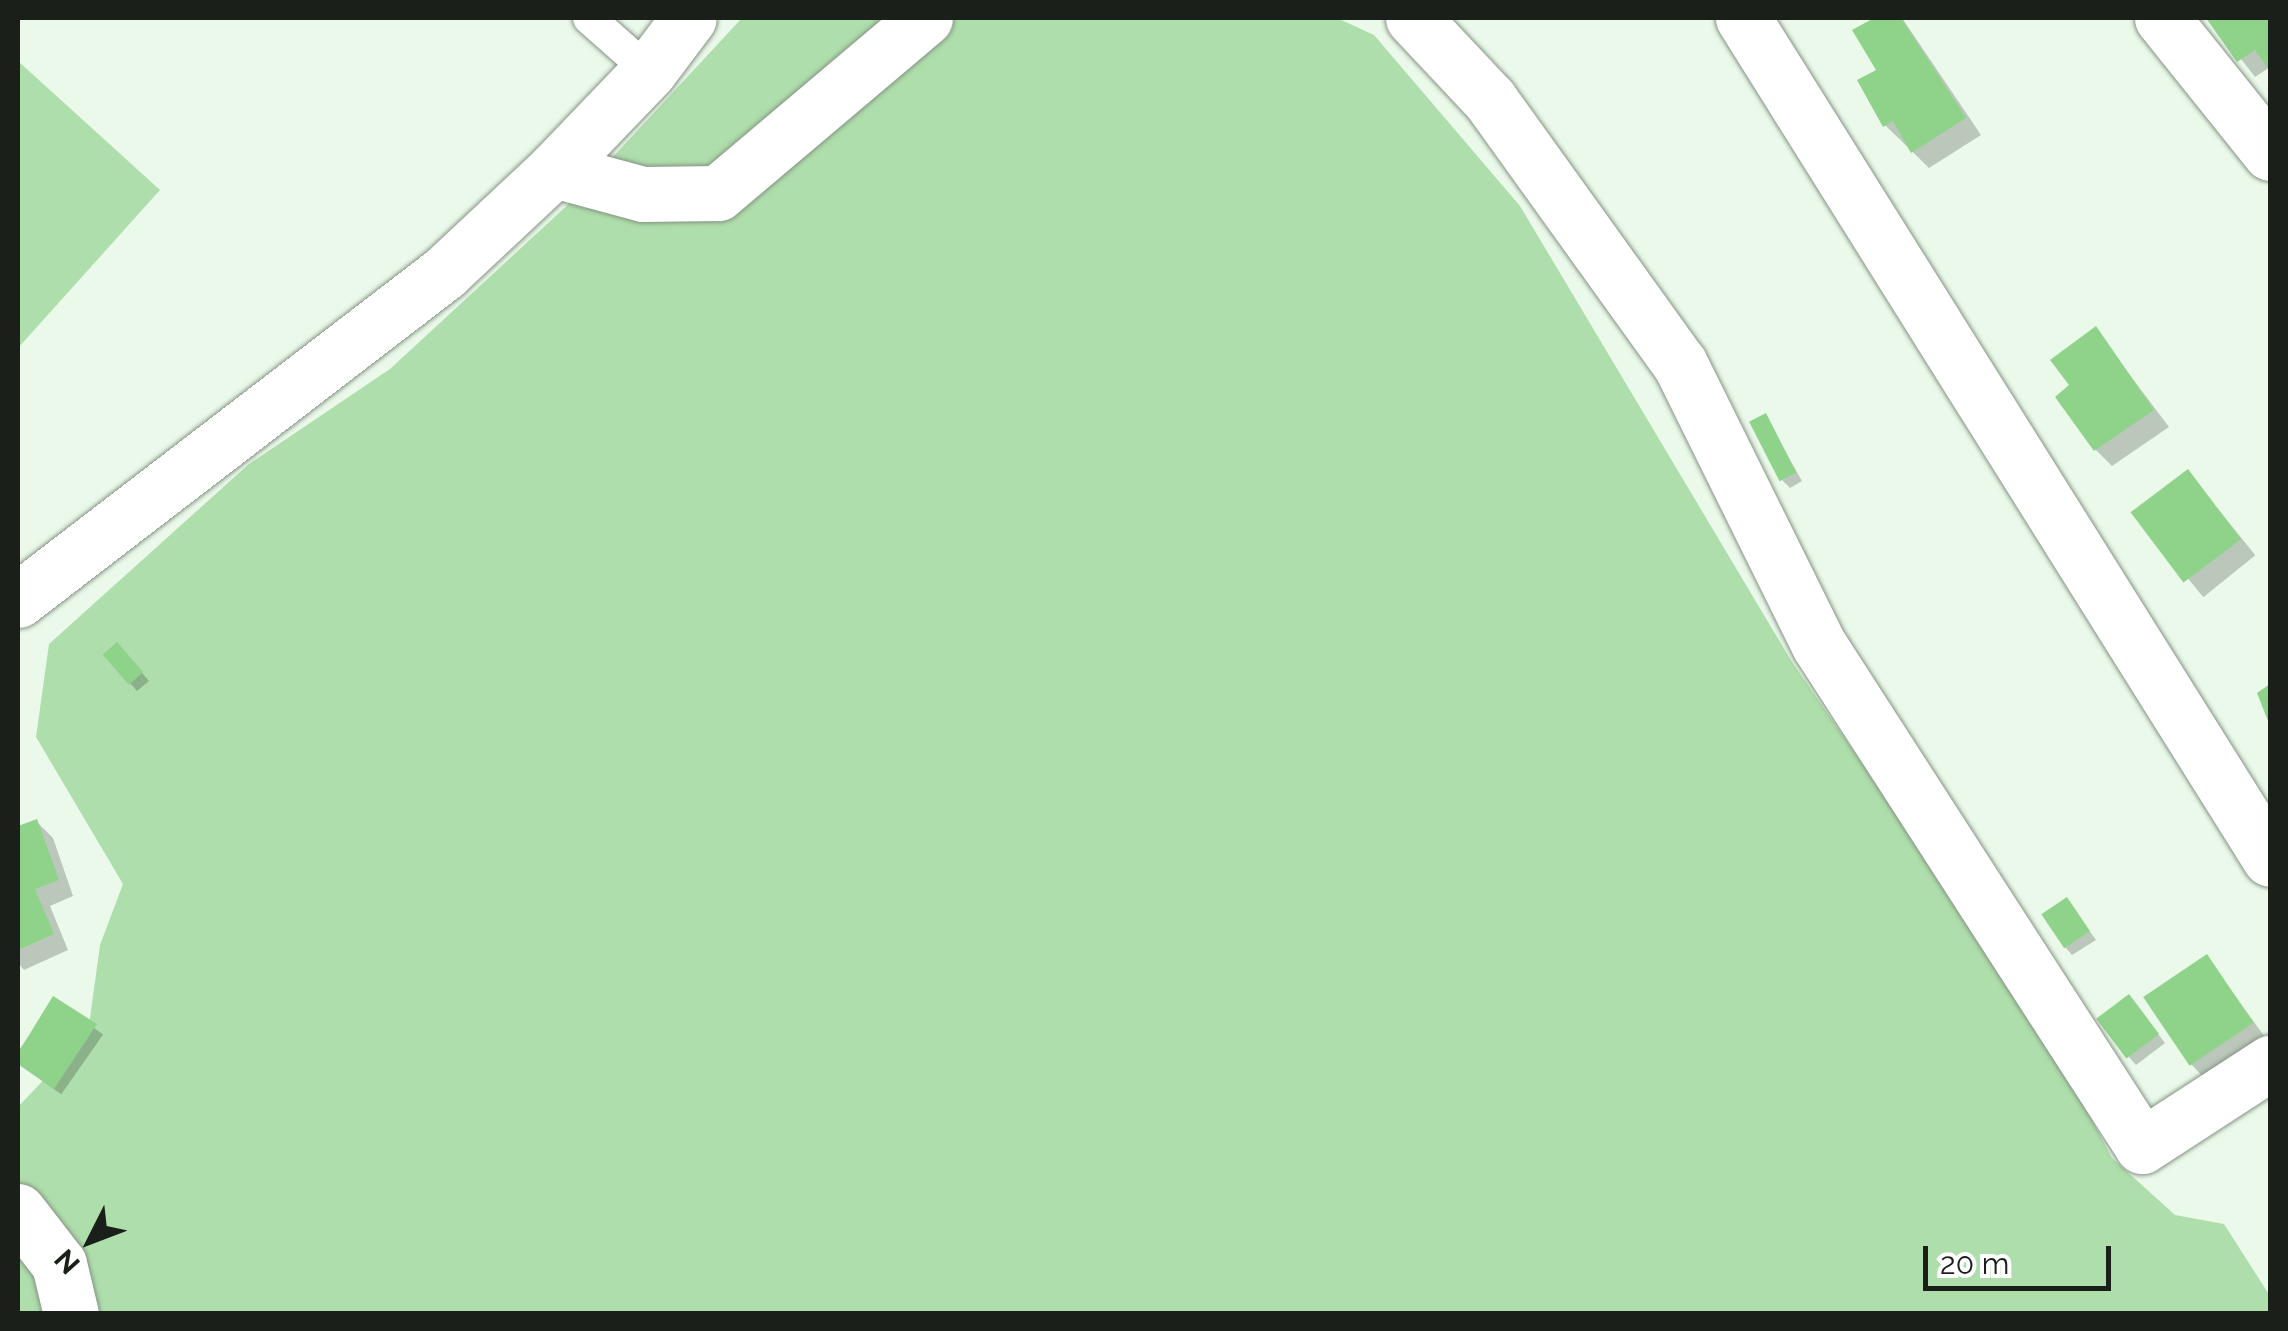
<!DOCTYPE html>
<html>
<head>
<meta charset="utf-8">
<style>
  body { margin:0 }
  #map { position:relative; width:2288px; height:1331px; overflow:hidden; background:#eaf9e9; font-family:Raleway,sans-serif }
  div>[style] { position:absolute }
  .green>* { inset:0; background:#aedeab }
  .shadow>* { inset:0; background:#0003; transform-origin:0 0 }
  .building>* { inset:0; background:#8fd38b; transform-origin:0 0 }
  .roads { filter:drop-shadow(0 0 2px #859384) drop-shadow(0 0 2px #859384) }
  .service>* { height:32px; margin:-16px; padding:0 16px; transform-origin:16px; border-radius:16px; background:#fff }
  .minor>* { height:55px; margin:-27.5px; padding:0 27.5px; transform-origin:27.5px; border-radius:27.5px; background:#fff }
  span { translate:-50% -50%; white-space:nowrap; text-align:center; line-height:1.15; -webkit-text-stroke:8px #fff; paint-order:stroke }
  .frame { position:absolute; inset:0; border:20px solid #1a1f1a; pointer-events:none }
  .north { position:absolute; left:40px; top:1191px; width:100px; height:100px; -webkit-text-stroke:8px #fff; paint-order:stroke; rotate:228deg; font-size:28px; font-weight:700; line-height:40px; text-align:center; color:#1a1f1a }
  .north::after { content:''; display:block; margin:auto; width:35px; height:45px; background:#1a1f1a; clip-path:polygon(50% 0,100% 100%,50% 72%,0 100%) }
  .scale { position:absolute; left:1923px; top:1246px; width:188px; height:45px; box-sizing:border-box; border:5px solid #1a1f1a; border-top:0; padding-left:12px; font-size:30px; line-height:35px; white-space:nowrap; color:#1a1f1a; -webkit-text-stroke:8px #fff; paint-order:stroke }
</style>
</head>
<body>
<div id="map">
  <div class="green">
    <i style="clip-path:polygon(742px 18px,1337px 18px,1374px 35px,1520px 206px,1792px 662px,2039px 1019px,2112px 1158px,2175px 1215px,2224px 1224px,2270px 1296px,2270px 1313px,18px 1313px,18px 1107px,88px 1033px,100px 945px,123px 884px,36px 737px,49px 644px,249px 464px,390px 369px,573px 200px)"></i>
    <i style="clip-path:polygon(18px 61px,160px 190px,18px 348px)"></i>
  </div>
  <div class="shadow">
    <i style="clip-path:polygon(1878px 18px,1902px 18px,1981px 135px,1929px 168px,1885px 125px,1879px 71px,1855px 31px)"></i>
    <i style="clip-path:polygon(2209px 18px,2270px 18px,2270px 67px,2255px 77px)"></i>
    <i style="clip-path:polygon(2096px 330px,2169px 427px,2112px 466px,2096px 450px,2073px 385px)"></i>
    <i style="clip-path:polygon(1765px 416px,1802px 481px,1790px 488px,1782px 480px)"></i>
    <i style="left:2188px;top:472px;width:107px;height:67px;rotate:51deg"></i>
    <i style="clip-path:polygon(125px 653px,149px 681px,137px 691px,130px 683px)"></i>
    <i style="clip-path:polygon(37px 822px,53px 838px,73px 896px,50px 906px,68px 950px,24px 970px,18px 963px,18px 829px)"></i>
    <i style="clip-path:polygon(2067px 900px,2096px 940px,2072px 955px,2065px 947px)"></i>
    <i style="clip-path:polygon(2207px 957px,2267px 1040px,2206px 1080px,2190px 1063px)"></i>
    <i style="left:54px;top:1000px;width:60px;height:73px;rotate:35deg"></i>
    <i style="clip-path:polygon(2136px 1005px,2165px 1043px,2136px 1065px,2129px 1057px)"></i>
  </div>
  <div class="building">
    <i style="clip-path:polygon(1874px 18px,1901px 18px,1966px 118px,1911px 153px,1893px 121px,1883px 127px,1857px 80px,1876px 70px,1852px 30px)"></i>
    <i style="clip-path:polygon(2206px 18px,2270px 18px,2270px 71px,2255px 50px,2237px 62px)"></i>
    <i style="clip-path:polygon(2096px 326px,2154px 410px,2094px 451px,2055px 397px,2069px 385px,2050px 360px)"></i>
    <i style="left:1766px;top:413px;width:67px;height:19px;rotate:63deg"></i>
    <i style="left:2188px;top:469px;width:88px;height:72px;rotate:53deg"></i>
    <i style="left:117px;top:642px;width:40px;height:19px;rotate:49deg"></i>
    <i style="clip-path:polygon(2270px 684px,2270px 726px,2257px 693px)"></i>
    <i style="clip-path:polygon(37px 819px,59px 880px,35px 889px,54px 934px,18px 950px,18px 826px)"></i>
    <i style="left:2067px;top:897px;width:41px;height:31px;rotate:56deg"></i>
    <i style="left:2207px;top:954px;width:83px;height:77px;rotate:56deg"></i>
    <i style="left:2129px;top:994px;width:50px;height:41px;rotate:53deg"></i>
    <i style="clip-path:polygon(53px 996px,97px 1024px,54px 1089px,18px 1064px,18px 1053px)"></i>
  </div>
  <div class="roads">
    <div class="service">
      <i style="left:589px;top:18px;width:80px;rotate:41.5deg"></i>
    </div>
    <div class="minor">
      <i style="left:1413px;top:18px;width:112px;rotate:46.8deg"></i>
      <i style="left:1490px;top:100px;width:325px;rotate:54.3deg"></i>
      <i style="left:1680px;top:364px;width:313px;rotate:63.7deg"></i>
      <i style="left:1819px;top:645px;width:596px;rotate:57.19deg"></i>
      <i style="left:2142px;top:1146px;width:153px;rotate:-33deg"></i>
      <i style="left:1743px;top:18px;width:992px;rotate:57.93deg"></i>
      <i style="left:2162px;top:18px;width:173px;rotate:51.3deg"></i>
      <i style="left:554px;top:170px;width:92px;rotate:15.1deg"></i>
      <i style="left:643px;top:194px;width:75px;rotate:-0.8deg"></i>
      <i style="left:718px;top:193px;width:271px;rotate:-40.2deg"></i>
      <i style="left:18px;top:600px;width:537px;rotate:-37.51deg"></i>
      <i style="left:444px;top:273px;width:151px;rotate:-43.1deg"></i>
      <i style="left:554px;top:170px;width:137px;rotate:-46.2deg"></i>
      <i style="left:649px;top:71px;width:66px;rotate:-53deg"></i>
      <i style="left:18px;top:1211px;width:67px;rotate:52.3deg"></i>
      <i style="left:59px;top:1264px;width:51px;rotate:76.5deg"></i>
    </div>
  </div>
  <div class="frame"></div>
  <div class="north">N</div>
  <div class="scale">20 m</div>
</div>
</body>
</html>
